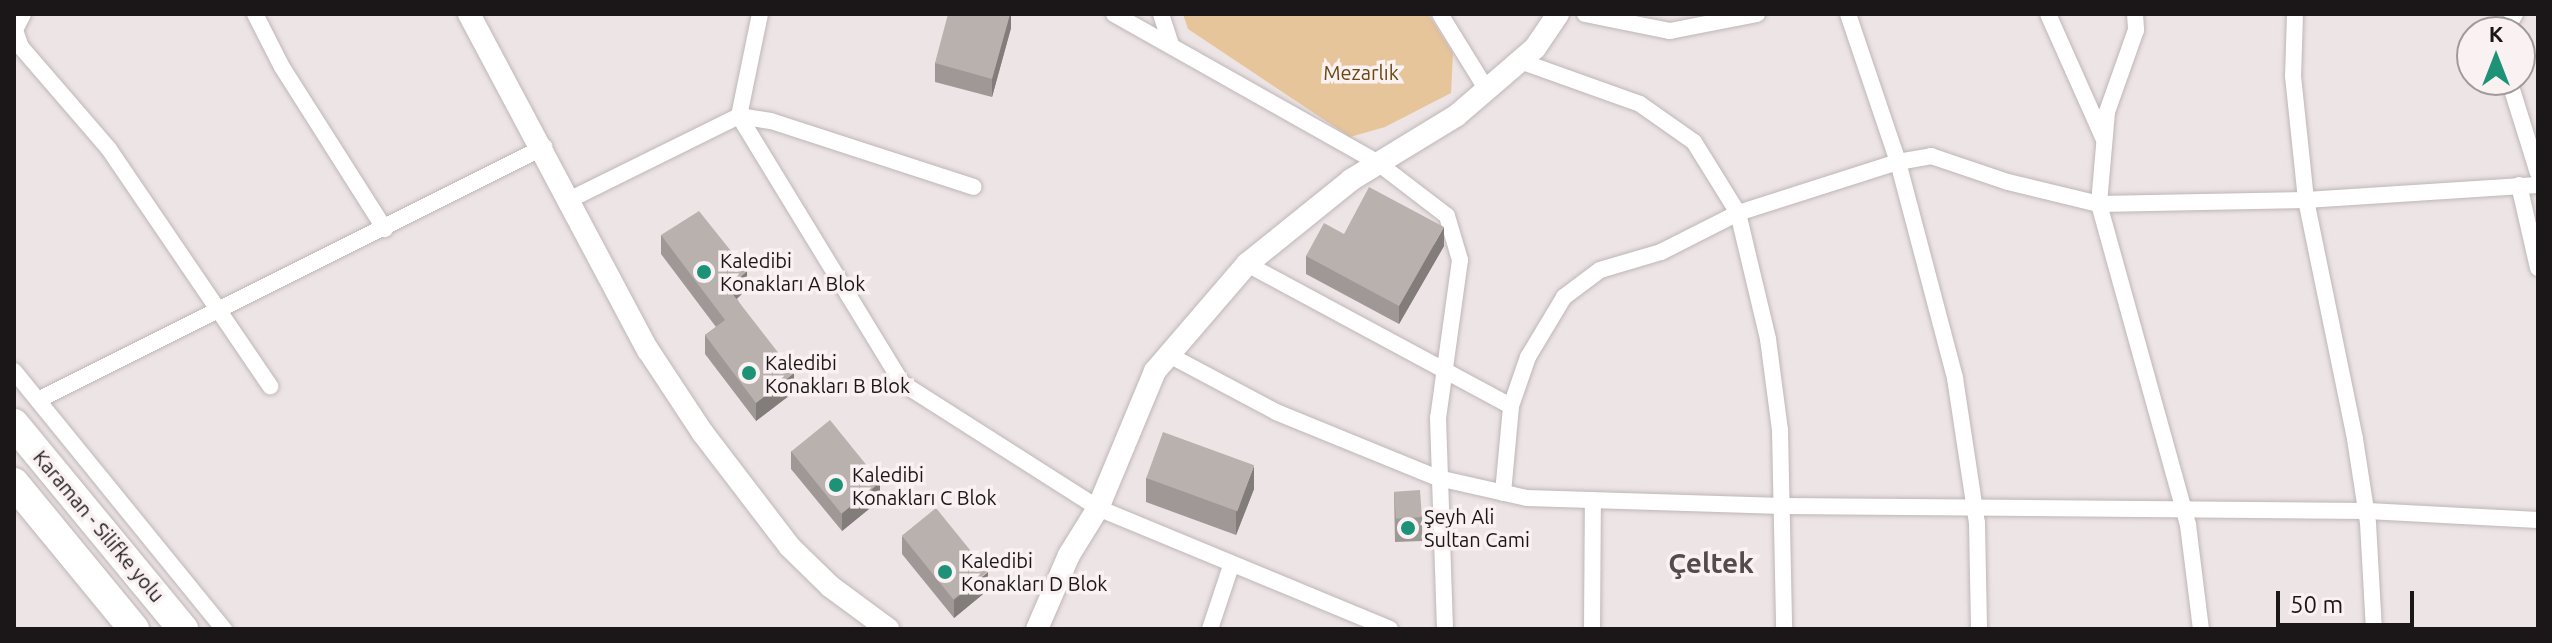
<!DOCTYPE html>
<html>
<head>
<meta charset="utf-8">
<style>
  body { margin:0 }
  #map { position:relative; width:2552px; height:643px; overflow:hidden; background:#ede4e5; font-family:Ubuntu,sans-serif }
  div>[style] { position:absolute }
  .green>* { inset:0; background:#e6c59a }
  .roads { filter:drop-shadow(0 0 2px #bfb6b7) drop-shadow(0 0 2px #bfb6b7) }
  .street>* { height:16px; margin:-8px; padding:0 8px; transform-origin:8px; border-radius:8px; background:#fff }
  .secondary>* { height:22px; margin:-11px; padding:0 11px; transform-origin:11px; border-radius:11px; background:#fff }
  .highway>* { height:30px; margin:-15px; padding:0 15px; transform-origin:15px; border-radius:15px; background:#fff }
  .wall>* { inset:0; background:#9f9896 }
  .shaded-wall>* { inset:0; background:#827c7a }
  .building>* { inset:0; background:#b9b1ae; transform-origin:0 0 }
  .dots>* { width:22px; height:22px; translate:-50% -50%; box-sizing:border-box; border:4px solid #faf1f2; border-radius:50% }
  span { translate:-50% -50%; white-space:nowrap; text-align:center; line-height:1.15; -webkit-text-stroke:7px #faf1f2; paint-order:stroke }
  .park-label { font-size:20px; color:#6b4810 }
  .poi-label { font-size:20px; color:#1b1718 }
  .left { translate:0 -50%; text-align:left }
  .street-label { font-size:20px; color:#1b1718 }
  .district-label { font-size:28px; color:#534b4c; font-weight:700 }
  .frame { position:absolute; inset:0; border:16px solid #1b1718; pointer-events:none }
  .north { position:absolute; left:2456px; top:16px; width:80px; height:80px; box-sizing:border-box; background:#faf1f2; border:2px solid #a19a9b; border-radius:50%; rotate:0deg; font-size:22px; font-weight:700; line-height:32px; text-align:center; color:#1b1718 }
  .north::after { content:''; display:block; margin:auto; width:28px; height:36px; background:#1d9276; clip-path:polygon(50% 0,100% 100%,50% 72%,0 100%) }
  .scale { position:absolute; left:2276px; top:591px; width:138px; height:36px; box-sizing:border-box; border:4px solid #1b1718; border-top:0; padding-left:10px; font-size:24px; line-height:28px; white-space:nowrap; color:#1b1718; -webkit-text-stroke:6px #faf1f2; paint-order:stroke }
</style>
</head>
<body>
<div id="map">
  <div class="green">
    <i style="clip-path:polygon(1183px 14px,1428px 14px,1453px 53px,1451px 93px,1385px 127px,1350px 137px,1188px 29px)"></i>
  </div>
  <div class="roads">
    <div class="street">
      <i style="left:23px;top:14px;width:18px;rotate:117deg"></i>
      <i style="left:15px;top:30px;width:18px;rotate:71deg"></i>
      <i style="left:21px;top:47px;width:135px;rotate:49.2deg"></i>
      <i style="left:109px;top:149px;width:287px;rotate:55.8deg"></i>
      <i style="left:255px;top:14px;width:59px;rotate:63deg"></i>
      <i style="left:282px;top:67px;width:192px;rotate:57.6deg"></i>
      <i style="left:1114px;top:14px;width:303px;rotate:29.4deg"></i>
      <i style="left:1378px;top:163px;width:87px;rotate:37.5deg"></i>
      <i style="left:1447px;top:216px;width:46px;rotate:73.5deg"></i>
      <i style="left:1460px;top:260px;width:160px;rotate:97.9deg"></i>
      <i style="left:1438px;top:418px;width:211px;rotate:88.1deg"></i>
      <i style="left:1161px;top:14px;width:32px;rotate:72deg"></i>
      <i style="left:1440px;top:14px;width:89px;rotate:58.3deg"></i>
      <i style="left:1585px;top:14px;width:87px;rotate:11.3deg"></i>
      <i style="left:1670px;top:31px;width:89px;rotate:-11.1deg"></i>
      <i style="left:1848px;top:14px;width:156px;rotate:71.3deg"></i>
      <i style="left:1898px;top:162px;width:223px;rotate:75.2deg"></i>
      <i style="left:1955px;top:378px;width:147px;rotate:81.4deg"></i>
      <i style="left:1977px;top:523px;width:106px;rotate:88.9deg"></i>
      <i style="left:2048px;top:14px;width:138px;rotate:66deg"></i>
      <i style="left:2135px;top:14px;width:16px;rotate:86deg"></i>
      <i style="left:2136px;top:30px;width:87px;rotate:109.5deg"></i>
      <i style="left:2107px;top:112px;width:92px;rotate:95deg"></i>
      <i style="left:2099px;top:204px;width:333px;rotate:74.5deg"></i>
      <i style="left:2188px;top:525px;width:105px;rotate:82.9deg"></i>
      <i style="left:2295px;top:14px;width:62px;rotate:91.8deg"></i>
      <i style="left:2293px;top:76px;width:125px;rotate:84deg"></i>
      <i style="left:2306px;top:200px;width:244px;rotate:78.4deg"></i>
      <i style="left:2355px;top:439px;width:85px;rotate:81.2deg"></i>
      <i style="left:2368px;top:523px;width:106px;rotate:86.8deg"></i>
      <i style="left:2505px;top:32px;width:21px;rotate:-61deg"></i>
      <i style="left:1520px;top:61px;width:127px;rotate:19.7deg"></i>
      <i style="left:1640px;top:104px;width:66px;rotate:35.1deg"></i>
      <i style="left:1694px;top:142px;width:84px;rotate:58.2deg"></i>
      <i style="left:1738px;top:213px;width:130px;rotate:76.6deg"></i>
      <i style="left:1768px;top:339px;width:92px;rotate:82.5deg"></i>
      <i style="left:1780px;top:430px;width:199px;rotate:88.8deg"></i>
      <i style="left:2509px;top:80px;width:97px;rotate:72.7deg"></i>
      <i style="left:739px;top:116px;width:313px;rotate:58.6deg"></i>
      <i style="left:902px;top:383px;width:232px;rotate:32.5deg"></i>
      <i style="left:1098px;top:508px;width:316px;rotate:22.5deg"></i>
      <i style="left:739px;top:116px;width:32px;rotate:9deg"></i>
      <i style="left:771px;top:121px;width:213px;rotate:18deg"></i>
      <i style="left:2519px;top:185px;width:85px;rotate:77.1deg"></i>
      <i style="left:571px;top:199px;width:187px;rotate:-26.3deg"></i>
      <i style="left:739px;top:116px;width:104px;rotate:-78.4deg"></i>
      <i style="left:1247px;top:264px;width:300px;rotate:28.3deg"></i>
      <i style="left:1169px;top:355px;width:121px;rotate:28deg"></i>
      <i style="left:1276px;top:412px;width:175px;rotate:22.2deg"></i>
      <i style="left:1438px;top:478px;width:91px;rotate:12.7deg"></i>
      <i style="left:1527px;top:498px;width:255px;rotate:1.8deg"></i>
      <i style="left:1782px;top:506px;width:586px;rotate:0.49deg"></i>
      <i style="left:2368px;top:511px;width:170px;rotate:3deg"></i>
      <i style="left:14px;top:371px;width:333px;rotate:50.9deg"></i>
      <i style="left:38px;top:400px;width:566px;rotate:-26.57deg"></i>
      <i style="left:1503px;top:493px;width:87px;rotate:-84.7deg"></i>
      <i style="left:1511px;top:406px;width:52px;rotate:-70.9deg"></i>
      <i style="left:1528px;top:357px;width:70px;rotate:-59deg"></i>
      <i style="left:1564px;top:297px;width:45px;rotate:-36.9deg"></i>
      <i style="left:1600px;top:270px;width:64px;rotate:-16.4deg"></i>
      <i style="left:1661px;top:252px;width:86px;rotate:-26.9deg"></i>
      <i style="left:1738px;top:213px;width:168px;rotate:-17.7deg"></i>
      <i style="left:1898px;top:162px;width:34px;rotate:-10deg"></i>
      <i style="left:1931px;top:156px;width:81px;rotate:18.7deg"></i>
      <i style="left:2008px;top:182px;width:94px;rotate:13.6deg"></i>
      <i style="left:2099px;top:204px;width:207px;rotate:-1.1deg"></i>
      <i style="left:2306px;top:200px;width:232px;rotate:-3.7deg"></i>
      <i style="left:1210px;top:629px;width:66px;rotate:-71.6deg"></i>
      <i style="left:1592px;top:629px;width:129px;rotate:-89.6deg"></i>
    </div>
    <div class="secondary">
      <i style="left:469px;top:14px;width:381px;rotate:62deg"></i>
      <i style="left:648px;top:350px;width:98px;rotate:56.6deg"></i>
      <i style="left:702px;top:432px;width:145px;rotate:52.6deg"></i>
      <i style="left:790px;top:547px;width:57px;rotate:44.3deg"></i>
      <i style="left:831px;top:587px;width:71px;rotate:36.4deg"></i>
      <i style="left:1037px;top:629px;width:81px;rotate:-66.6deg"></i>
      <i style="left:1069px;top:555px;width:55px;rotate:-58.3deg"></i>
      <i style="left:1098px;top:508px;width:148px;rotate:-67.4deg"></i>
      <i style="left:1155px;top:371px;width:141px;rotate:-49.3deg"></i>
      <i style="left:1247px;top:264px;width:134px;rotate:-38.9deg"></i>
      <i style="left:1351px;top:180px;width:123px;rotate:-31.4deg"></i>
      <i style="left:1456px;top:116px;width:104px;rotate:-40.7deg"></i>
      <i style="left:1535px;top:48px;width:41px;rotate:-55.9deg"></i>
    </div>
    <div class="highway">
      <i style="left:14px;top:424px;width:266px;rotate:50.5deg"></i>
      <i style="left:14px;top:483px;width:189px;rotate:50.6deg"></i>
    </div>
  </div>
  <div class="wall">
    <i style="clip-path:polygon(1011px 14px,1011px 28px,992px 97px,935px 82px,935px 63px)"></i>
    <i style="clip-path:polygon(1344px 234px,1444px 246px,1399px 324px,1306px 274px,1306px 256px)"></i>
    <i style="clip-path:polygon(661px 235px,747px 289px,737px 299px,794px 392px,756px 421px,705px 354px,705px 335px,716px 327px,661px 254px)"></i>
    <i style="clip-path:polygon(791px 451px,880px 500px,842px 531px,791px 469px)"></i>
    <i style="clip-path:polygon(1146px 478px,1254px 489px,1236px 535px,1146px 502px)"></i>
    <i style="clip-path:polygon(1394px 492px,1422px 517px,1422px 541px,1395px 542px)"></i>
    <i style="clip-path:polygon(902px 536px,988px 590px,954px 618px,902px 554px)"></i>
  </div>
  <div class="shaded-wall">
    <i style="clip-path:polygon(1010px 14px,1011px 14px,1011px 28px,992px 97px,992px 79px)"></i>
    <i style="clip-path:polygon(1444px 227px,1444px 246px,1399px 324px,1399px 306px)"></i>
    <i style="clip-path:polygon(747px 271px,747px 289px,728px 306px,728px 288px)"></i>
    <i style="clip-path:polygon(794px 373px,794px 392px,756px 421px,756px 403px)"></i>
    <i style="clip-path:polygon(1254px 466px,1254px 489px,1236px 535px,1236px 512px)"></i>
    <i style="clip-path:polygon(880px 482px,880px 500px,842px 531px,842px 513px)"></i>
    <i style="clip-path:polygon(988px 572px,988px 590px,954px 618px,954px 600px)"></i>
  </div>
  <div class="building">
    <i style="clip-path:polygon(948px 14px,1010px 14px,992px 79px,935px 63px)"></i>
    <i style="clip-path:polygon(1369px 187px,1444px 227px,1399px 306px,1306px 256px,1324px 223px,1344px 234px)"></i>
    <i style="clip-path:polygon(699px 211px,747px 271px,728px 288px,794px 373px,756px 403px,705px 335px,725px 320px,661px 235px)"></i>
    <i style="left:830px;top:420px;width:80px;height:50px;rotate:51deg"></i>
    <i style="left:1163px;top:432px;width:97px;height:49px;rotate:20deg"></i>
    <i style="left:1420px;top:490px;width:27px;height:26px;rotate:86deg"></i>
    <i style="left:936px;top:508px;width:82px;height:44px;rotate:51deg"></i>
  </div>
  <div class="dots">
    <i style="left:704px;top:272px;background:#1d9276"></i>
    <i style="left:749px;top:373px;background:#1d9276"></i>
    <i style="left:836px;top:485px;background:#1d9276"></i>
    <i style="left:1408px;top:528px;background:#1d9276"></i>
    <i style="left:945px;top:572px;background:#1d9276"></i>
  </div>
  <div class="park-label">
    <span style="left:1361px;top:72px">Mezarlık</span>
  </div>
  <div class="poi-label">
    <span class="left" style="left:720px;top:272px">Kaledibi<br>Konakları A Blok</span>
    <span class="left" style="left:765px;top:374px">Kaledibi<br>Konakları B Blok</span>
    <span class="left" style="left:852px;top:486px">Kaledibi<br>Konakları C Blok</span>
    <span class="left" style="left:1424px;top:528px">Şeyh Ali<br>Sultan Cami</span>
    <span class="left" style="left:961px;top:572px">Kaledibi<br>Konakları D Blok</span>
  </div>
  <div class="street-label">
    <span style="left:99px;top:526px;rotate:50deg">Karaman - Silifke yolu</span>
  </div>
  <div class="district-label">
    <span style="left:1711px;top:563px">Çeltek</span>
  </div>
  <div class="frame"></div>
  <div class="north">K</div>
  <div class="scale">50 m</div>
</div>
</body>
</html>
